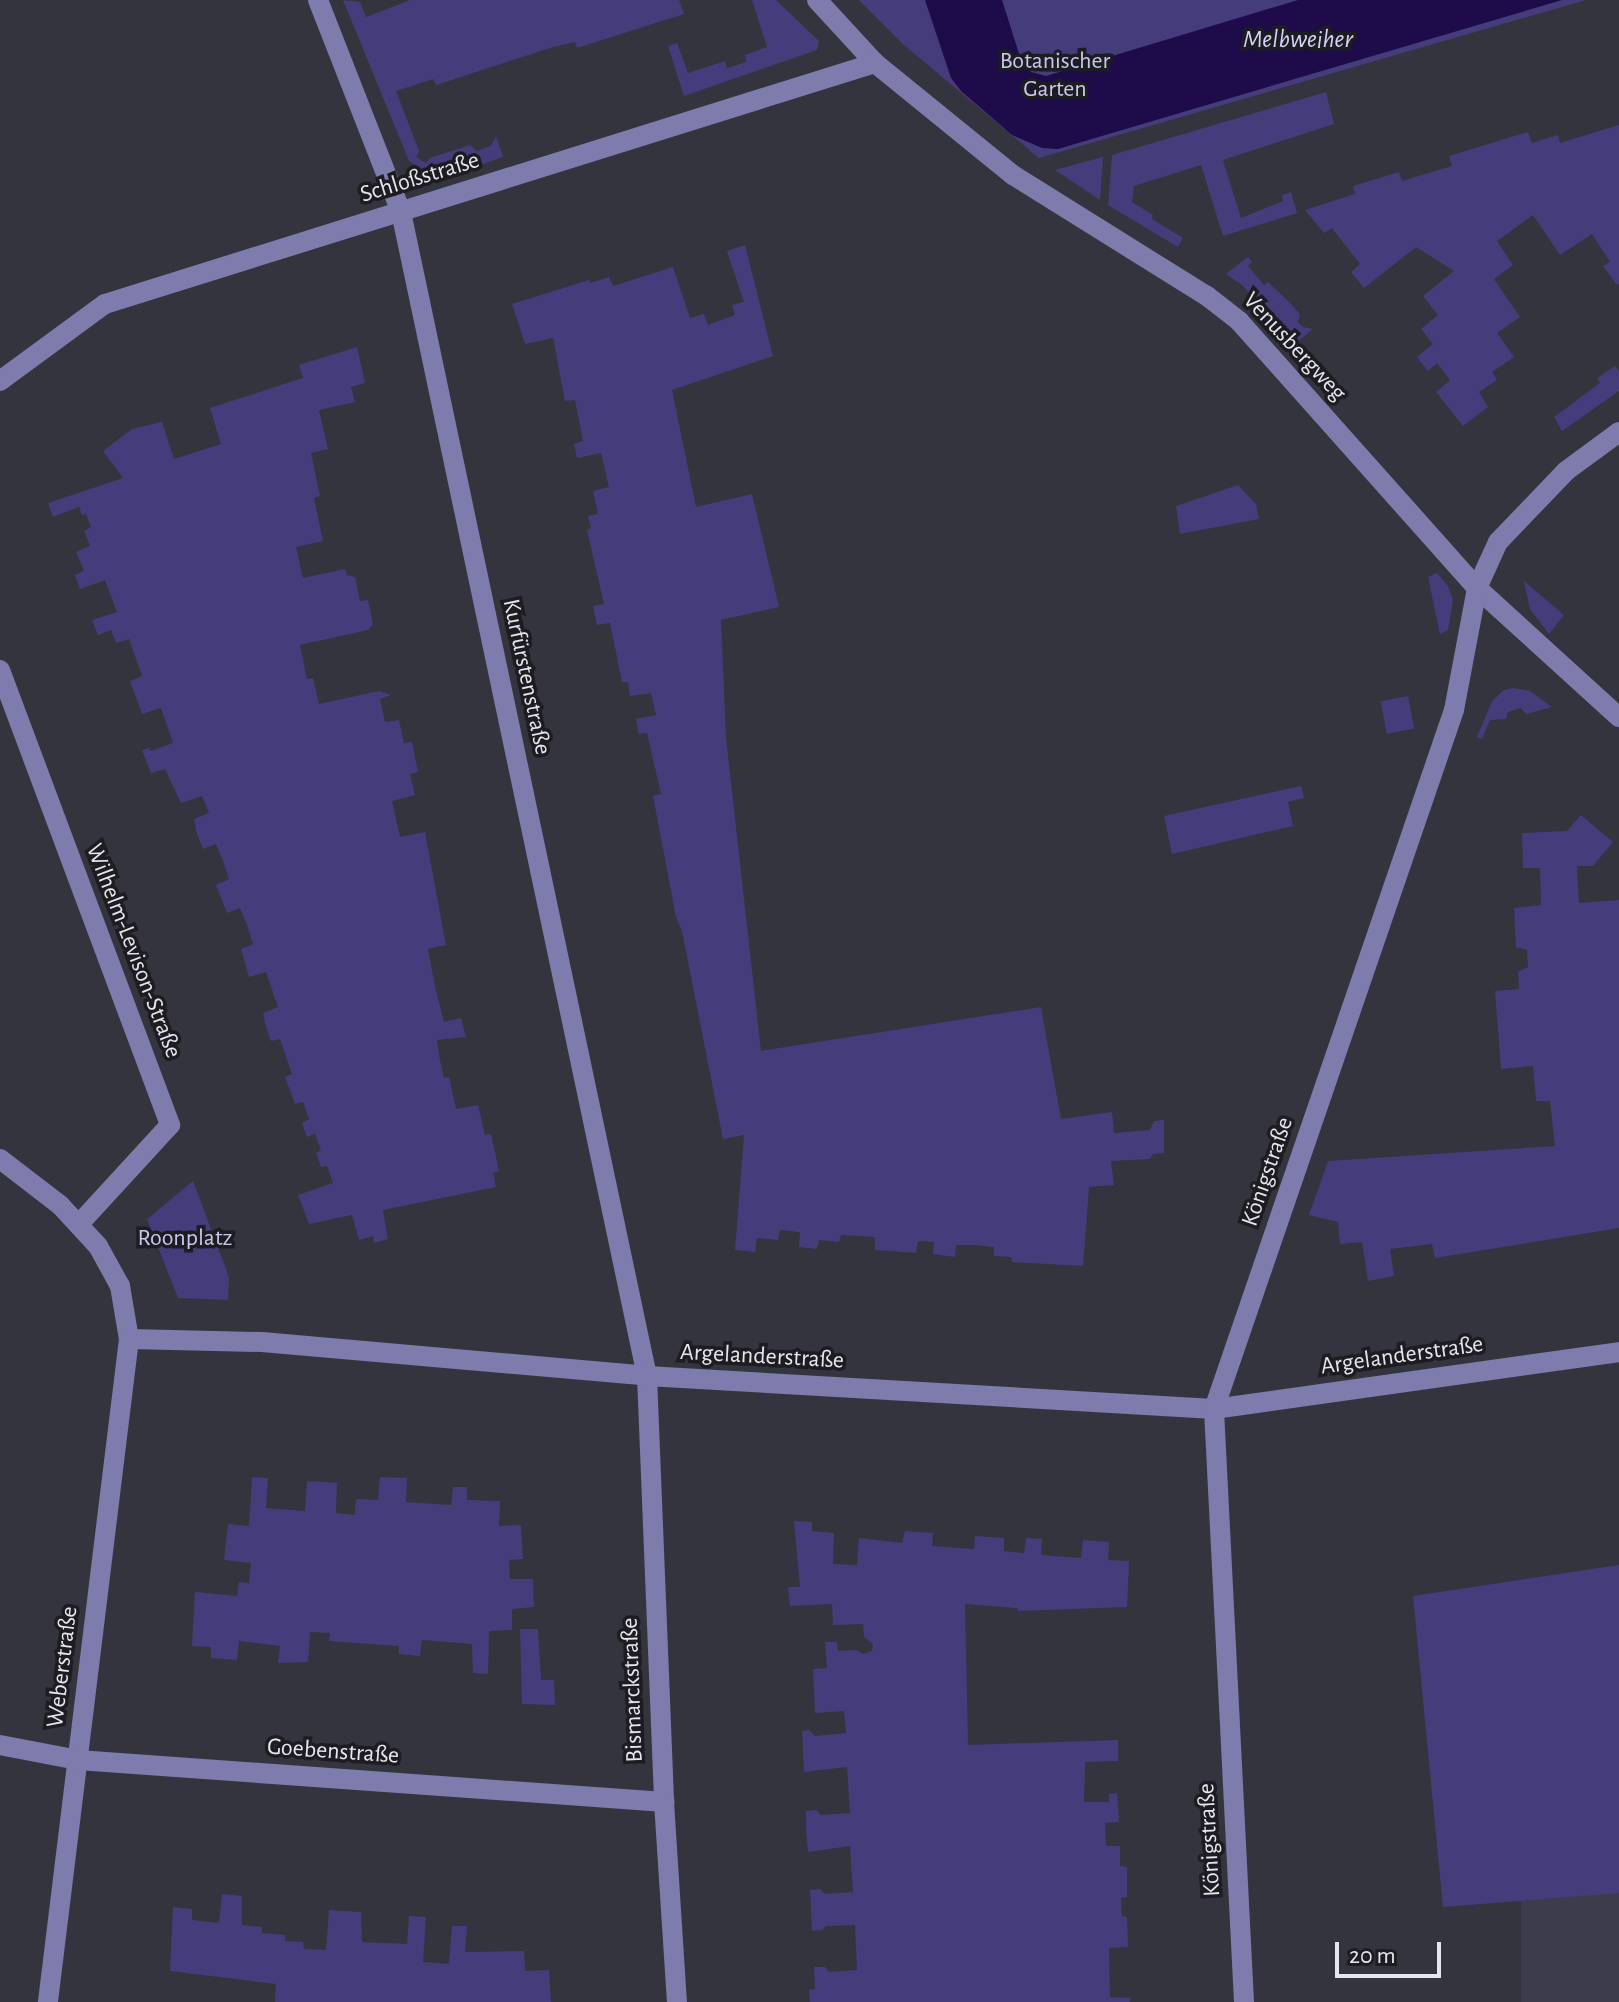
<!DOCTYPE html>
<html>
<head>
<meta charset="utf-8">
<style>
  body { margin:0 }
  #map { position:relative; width:1619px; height:2002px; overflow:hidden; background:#34343e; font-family:"Alegreya Sans",sans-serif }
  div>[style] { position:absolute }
  .built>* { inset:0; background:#3d3c4c; transform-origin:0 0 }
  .green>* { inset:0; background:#453c7b; transform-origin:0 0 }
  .water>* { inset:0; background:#1d0b4a }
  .minor>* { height:20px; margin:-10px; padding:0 10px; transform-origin:10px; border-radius:10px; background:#7e7bad }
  span { translate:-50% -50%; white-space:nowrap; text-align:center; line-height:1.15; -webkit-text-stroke:7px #1c1c21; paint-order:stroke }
  .park-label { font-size:24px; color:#c9c7ee }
  .street-label { font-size:24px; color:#e7e6ed }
  .water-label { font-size:26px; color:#d5d3fb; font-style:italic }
  .scale { position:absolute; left:1335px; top:1942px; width:106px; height:36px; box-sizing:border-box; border:4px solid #e7e6ed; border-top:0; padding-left:10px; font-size:24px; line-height:28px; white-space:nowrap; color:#e7e6ed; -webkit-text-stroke:6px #1c1c21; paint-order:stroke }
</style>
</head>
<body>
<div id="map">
  <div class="built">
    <i style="left:1619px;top:1893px;width:109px;height:98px;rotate:90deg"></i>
  </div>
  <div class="green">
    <i style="clip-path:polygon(343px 0,360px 2px,366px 17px,410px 0,679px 0,684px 14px,577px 48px,575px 42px,553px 47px,436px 85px,433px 79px,396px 91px,419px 151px,416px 157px,426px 163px,430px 158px,470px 145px,477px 151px,491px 146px,496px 136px,503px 157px,440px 179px,409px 161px)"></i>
    <i style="clip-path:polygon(752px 0,776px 0,819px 41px,817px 50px,684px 96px,668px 46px,677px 43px,688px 73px,725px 61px,727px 68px,746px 62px,745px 55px,767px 47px)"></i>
    <i style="clip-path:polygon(859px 0,1586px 0,1039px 158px,904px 45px)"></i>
    <i style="clip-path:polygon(1326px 92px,1334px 124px,1223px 160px,1241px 218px,1283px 201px,1282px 195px,1291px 192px,1297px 213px,1223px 236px,1201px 165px,1134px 186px,1132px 202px,1153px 215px,1152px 219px,1183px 238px,1178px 247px,1108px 205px,1112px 155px)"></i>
    <i style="clip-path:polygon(1619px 125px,1619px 284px,1617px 285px,1603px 266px,1610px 262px,1592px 234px,1560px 255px,1533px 215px,1497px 241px,1513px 265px,1494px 279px,1520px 317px,1497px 333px,1514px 357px,1492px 372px,1497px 380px,1479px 392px,1488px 407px,1463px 426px,1436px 392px,1450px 380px,1437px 363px,1428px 371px,1417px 357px,1433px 344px,1421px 329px,1438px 315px,1423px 296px,1454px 271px,1416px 247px,1364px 288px,1351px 272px,1360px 264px,1332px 228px,1324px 233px,1305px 210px,1355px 194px,1353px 186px,1399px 172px,1402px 181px,1452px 166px,1449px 156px,1528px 132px,1532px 143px,1558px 135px,1560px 143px)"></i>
    <i style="clip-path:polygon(1103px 157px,1100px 200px,1055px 170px)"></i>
    <i style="clip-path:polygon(745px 245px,773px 356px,672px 390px,696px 507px,752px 494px,779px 607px,721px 620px,726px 738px,761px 1051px,1041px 1007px,1061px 1119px,1112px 1112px,1114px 1133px,1150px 1130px,1154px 1121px,1164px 1120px,1164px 1153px,1153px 1154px,1150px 1159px,1111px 1161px,1114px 1185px,1089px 1187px,1083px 1266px,1012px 1262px,1011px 1257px,994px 1256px,994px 1247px,974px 1245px,956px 1245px,955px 1257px,933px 1254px,934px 1242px,918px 1241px,916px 1253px,875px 1250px,875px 1237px,841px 1235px,839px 1242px,819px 1240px,817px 1249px,799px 1247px,800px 1232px,780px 1230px,778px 1240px,757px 1238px,755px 1252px,735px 1250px,744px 1135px,723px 1139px,682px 931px,676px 917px,653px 796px,661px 794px,647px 733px,639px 734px,636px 719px,656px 715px,651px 693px,630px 696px,628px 682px,622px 682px,610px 623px,597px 625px,593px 606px,604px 604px,587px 530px,591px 528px,588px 516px,598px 514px,593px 491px,609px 487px,601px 453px,577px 458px,574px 444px,583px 441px,575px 400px,565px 401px,553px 338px,525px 344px,512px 304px,589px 280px,590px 283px,609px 277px,613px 286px,673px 267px,690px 318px,704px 314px,708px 325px,735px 315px,732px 305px,744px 302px,727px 251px)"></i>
    <i style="clip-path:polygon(1248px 257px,1252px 262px,1248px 266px,1264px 285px,1268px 282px,1287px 300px,1300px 314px,1298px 322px,1303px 327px,1313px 329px,1295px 344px,1242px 285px,1226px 274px)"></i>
    <i style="clip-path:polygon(357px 347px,365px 383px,351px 387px,355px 402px,319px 410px,328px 449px,311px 453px,320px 496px,314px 498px,323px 541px,296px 547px,303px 578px,345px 569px,347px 575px,355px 577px,360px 601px,368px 600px,373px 624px,368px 630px,300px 645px,307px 679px,313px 678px,319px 704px,379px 691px,391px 695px,380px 699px,385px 722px,399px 720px,404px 743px,412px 742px,418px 772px,410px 774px,415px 795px,392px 801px,400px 837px,425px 832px,446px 945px,428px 949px,435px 986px,444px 1022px,461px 1018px,466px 1037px,437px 1040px,440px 1060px,444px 1078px,449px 1077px,456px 1109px,478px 1105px,485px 1135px,491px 1134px,499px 1171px,493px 1173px,496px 1187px,383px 1210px,388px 1239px,374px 1243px,373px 1236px,359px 1240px,352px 1215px,309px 1224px,298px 1195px,333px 1183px,327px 1166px,321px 1167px,316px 1153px,321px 1150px,315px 1134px,307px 1137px,302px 1123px,309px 1119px,303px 1102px,295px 1104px,285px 1077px,292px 1074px,280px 1039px,271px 1041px,266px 1027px,263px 1013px,278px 1007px,266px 972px,249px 977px,241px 949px,253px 944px,247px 925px,240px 908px,227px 913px,216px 885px,229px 879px,223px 861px,216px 844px,203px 849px,197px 834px,194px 819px,209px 813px,202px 796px,181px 803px,165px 769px,151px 773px,142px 750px,149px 748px,151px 751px,173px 743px,161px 708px,142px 714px,130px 681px,142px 676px,129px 639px,116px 643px,111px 630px,98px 635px,92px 620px,117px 612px,105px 580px,80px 589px,75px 575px,84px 571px,76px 552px,90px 546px,84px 531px,91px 527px,86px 514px,82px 515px,79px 507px,53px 517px,48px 503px,123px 478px,103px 451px,132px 429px,162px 422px,174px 459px,221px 444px,210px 408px,303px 378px,299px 365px)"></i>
    <i style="clip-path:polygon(1615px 366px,1619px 371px,1619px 391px,1562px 431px,1554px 417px,1600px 383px,1597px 378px)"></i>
    <i style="clip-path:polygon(1238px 485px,1256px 504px,1259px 519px,1180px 534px,1176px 506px)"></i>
    <i style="clip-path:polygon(1437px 573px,1448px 586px,1453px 600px,1448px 630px,1440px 634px,1428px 577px)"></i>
    <i style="clip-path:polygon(1524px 581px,1564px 615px,1549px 634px,1530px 609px)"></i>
    <i style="clip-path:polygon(1513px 688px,1530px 691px,1552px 707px,1526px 714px,1521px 708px,1508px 712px,1506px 719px,1490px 720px,1482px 739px,1477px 737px,1492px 701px,1504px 690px)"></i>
    <i style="left:1408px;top:696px;width:33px;height:28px;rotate:79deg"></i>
    <i style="clip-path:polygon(1301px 786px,1304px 798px,1288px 802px,1293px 826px,1172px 854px,1164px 816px)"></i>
    <i style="clip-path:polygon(1581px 815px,1613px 842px,1593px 866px,1577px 866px,1579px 903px,1619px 900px,1619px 1228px,1435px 1258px,1432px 1244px,1390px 1249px,1394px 1276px,1368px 1281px,1362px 1242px,1340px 1244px,1338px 1222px,1309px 1215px,1328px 1161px,1555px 1146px,1550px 1101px,1536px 1101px,1533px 1066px,1501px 1069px,1495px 991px,1519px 989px,1518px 972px,1528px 967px,1527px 950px,1516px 947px,1514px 908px,1541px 905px,1540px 868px,1523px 868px,1522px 833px,1567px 831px)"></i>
    <i style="clip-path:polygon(193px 1181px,229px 1277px,228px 1300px,178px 1298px,147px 1219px)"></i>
    <i style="clip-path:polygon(252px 1477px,268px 1478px,266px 1508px,305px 1511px,307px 1481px,323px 1482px,337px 1483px,336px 1513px,355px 1515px,356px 1499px,378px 1500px,380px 1477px,407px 1478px,406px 1502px,451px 1505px,453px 1487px,467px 1487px,467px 1500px,500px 1501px,499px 1526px,521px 1525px,523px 1559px,509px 1560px,510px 1579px,533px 1579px,534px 1607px,512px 1609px,512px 1630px,489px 1631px,488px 1674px,473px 1673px,472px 1644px,422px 1640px,420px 1656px,399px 1654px,399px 1646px,329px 1641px,330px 1633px,310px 1632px,308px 1662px,278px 1663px,280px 1646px,239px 1641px,237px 1660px,211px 1658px,211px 1647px,192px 1646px,195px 1592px,237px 1596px,239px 1582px,249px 1583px,251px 1563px,224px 1560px,228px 1524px,249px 1526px)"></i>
    <i style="clip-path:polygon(794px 1521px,812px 1522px,812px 1531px,834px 1533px,833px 1564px,857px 1565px,859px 1538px,902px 1543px,905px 1531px,933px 1533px,932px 1546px,974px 1549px,975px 1536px,1004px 1538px,1004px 1551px,1024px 1553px,1026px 1538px,1042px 1539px,1041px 1555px,1081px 1558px,1083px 1540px,1109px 1542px,1108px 1560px,1129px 1561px,1127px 1607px,1018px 1611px,1017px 1608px,965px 1604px,968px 1745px,1118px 1740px,1118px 1761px,1085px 1762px,1084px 1802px,1109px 1802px,1109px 1794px,1117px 1793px,1119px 1822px,1105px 1823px,1106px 1846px,1120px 1846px,1120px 1866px,1127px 1867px,1127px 1897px,1121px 1898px,1122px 1916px,1127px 1917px,1128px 1947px,1109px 1948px,1110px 1997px,1130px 1998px,1130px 2002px,810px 2002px,809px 1990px,815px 1989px,814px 1967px,825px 1967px,829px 1972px,857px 1970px,855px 1925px,826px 1926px,822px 1930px,812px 1931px,811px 1910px,810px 1890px,820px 1889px,825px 1894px,853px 1892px,850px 1846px,808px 1852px,806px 1831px,806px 1811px,816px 1810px,821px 1815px,850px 1813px,847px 1767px,804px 1772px,802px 1731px,809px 1730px,815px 1736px,846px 1733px,844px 1711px,815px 1713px,813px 1669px,827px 1668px,825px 1642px,837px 1642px,838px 1651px,856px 1650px,863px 1654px,872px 1651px,873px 1644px,864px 1637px,863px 1624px,833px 1625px,832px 1604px,790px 1606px,788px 1587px,800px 1587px)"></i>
    <i style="clip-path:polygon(1619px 1565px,1619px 1893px,1443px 1907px,1413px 1596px)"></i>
    <i style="clip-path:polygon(520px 1629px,538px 1629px,541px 1680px,554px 1680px,555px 1705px,522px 1704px)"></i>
    <i style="clip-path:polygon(222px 1894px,242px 1896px,242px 1925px,262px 1927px,262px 1933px,285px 1935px,285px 1941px,303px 1942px,304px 1949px,326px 1950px,329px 1910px,361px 1912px,362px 1942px,407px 1944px,409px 1916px,426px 1917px,423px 1962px,449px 1964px,452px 1926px,467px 1926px,465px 1952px,524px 1951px,525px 1971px,549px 1970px,551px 2002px,275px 2002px,276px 1984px,170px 1971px,173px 1907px,192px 1909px,192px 1920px,219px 1923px)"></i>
  </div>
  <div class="water">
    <i style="clip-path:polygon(925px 0,1002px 0,1021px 60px,1031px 72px,1046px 76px,1298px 0,1562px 0,1058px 149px,1042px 148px,1012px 135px,961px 91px,951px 78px)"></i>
  </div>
  <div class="minor">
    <i style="left:318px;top:0;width:228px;rotate:68.6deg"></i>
    <i style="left:401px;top:212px;width:1190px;rotate:78.07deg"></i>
    <i style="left:647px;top:1376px;width:426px;rotate:87.7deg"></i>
    <i style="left:664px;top:1802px;width:200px;rotate:86.3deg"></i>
    <i style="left:817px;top:0;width:86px;rotate:47.4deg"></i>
    <i style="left:875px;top:63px;width:178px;rotate:39.1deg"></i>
    <i style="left:1013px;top:175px;width:229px;rotate:32deg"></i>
    <i style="left:1207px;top:296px;width:41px;rotate:38deg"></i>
    <i style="left:1239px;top:321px;width:358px;rotate:48.3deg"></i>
    <i style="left:1477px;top:588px;width:192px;rotate:42.3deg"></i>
    <i style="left:0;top:381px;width:130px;rotate:-36.3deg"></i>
    <i style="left:105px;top:304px;width:807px;rotate:-17.38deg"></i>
    <i style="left:0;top:670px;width:486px;rotate:69.5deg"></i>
    <i style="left:170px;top:1125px;width:133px;rotate:132.6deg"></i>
    <i style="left:0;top:1159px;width:76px;rotate:37.5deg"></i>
    <i style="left:60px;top:1205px;width:56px;rotate:47.2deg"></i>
    <i style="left:98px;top:1246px;width:46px;rotate:61.2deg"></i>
    <i style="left:120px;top:1286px;width:54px;rotate:80.4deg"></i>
    <i style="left:129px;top:1339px;width:668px;rotate:96.97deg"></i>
    <i style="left:129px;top:1339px;width:133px;rotate:1.3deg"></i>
    <i style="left:262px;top:1342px;width:386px;rotate:5deg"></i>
    <i style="left:647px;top:1376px;width:568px;rotate:3.33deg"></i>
    <i style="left:1214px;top:1409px;width:409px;rotate:-8deg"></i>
    <i style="left:0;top:1745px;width:79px;rotate:10.9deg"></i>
    <i style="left:78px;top:1760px;width:588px;rotate:4.1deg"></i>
    <i style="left:1244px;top:2002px;width:594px;rotate:-92.9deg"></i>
    <i style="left:1214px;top:1409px;width:739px;rotate:-71.05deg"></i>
    <i style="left:1454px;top:710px;width:124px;rotate:-79.3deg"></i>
    <i style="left:1477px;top:588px;width:51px;rotate:-65.5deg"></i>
    <i style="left:1498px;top:542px;width:98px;rotate:-46.2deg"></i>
    <i style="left:1566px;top:471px;width:66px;rotate:-36.3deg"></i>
  </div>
  <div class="park-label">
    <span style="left:1055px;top:76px">Botanischer<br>Garten</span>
    <span style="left:185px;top:1239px">Roonplatz</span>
  </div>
  <div class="street-label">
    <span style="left:420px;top:178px;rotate:-17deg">Schloßstraße</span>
    <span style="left:1294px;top:347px;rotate:47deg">Venusbergweg</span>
    <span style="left:526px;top:677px;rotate:78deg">Kurfürstenstraße</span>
    <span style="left:133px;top:951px;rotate:69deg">Wilhelm-Levison-Straße</span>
    <span style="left:1268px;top:1172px;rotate:-71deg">Königstraße</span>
    <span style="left:1402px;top:1356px;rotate:-8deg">Argelanderstraße</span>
    <span style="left:762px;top:1357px;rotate:3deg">Argelanderstraße</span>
    <span style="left:63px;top:1667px;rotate:-83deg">Weberstraße</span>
    <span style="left:633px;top:1690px;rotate:-92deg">Bismarckstraße</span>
    <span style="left:333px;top:1752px;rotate:4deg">Goebenstraße</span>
    <span style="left:1210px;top:1840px;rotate:-93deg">Königstraße</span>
  </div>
  <div class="water-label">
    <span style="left:1298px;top:40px">Melbweiher</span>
  </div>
  <div class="scale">20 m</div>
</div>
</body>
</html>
